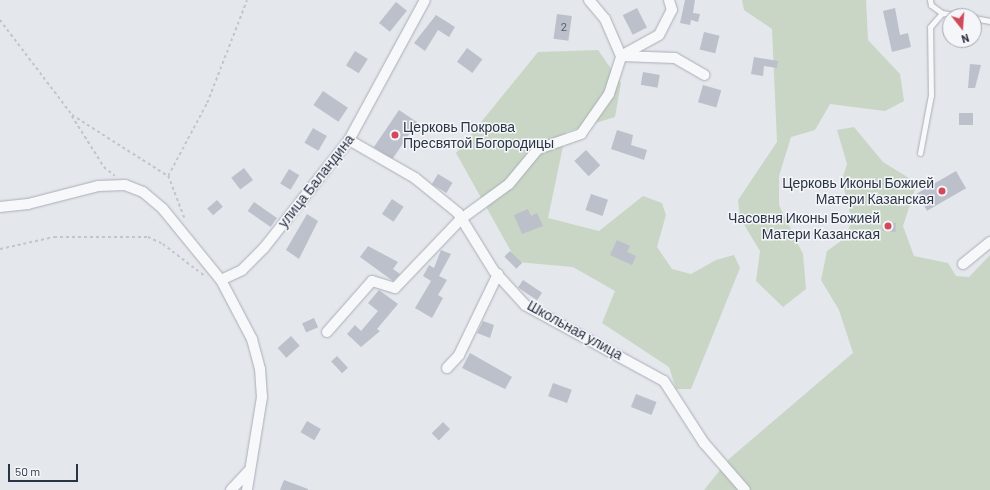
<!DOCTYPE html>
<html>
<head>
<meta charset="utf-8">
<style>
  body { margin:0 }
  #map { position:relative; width:990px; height:490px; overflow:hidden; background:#e4e7ec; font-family:Barlow,sans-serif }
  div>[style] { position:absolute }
  .green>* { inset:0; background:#c9d6c5 }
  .building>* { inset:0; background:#bbc0ca; transform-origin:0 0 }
  .path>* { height:1.5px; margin-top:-0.75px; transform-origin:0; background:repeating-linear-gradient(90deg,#c2c5cb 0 3px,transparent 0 6px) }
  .roads { filter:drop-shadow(0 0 1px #a9aeb7) drop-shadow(0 0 1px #a9aeb7) }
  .service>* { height:5px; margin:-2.5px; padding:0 2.5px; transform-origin:2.5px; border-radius:2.5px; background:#f7f8fa }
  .minor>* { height:10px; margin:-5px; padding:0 5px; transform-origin:5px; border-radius:5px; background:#f7f8fa }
  .dots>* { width:11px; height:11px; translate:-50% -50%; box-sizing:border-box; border:2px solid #f4f6f9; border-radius:50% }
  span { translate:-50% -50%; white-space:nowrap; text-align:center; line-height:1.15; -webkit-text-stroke:3px #f4f6f9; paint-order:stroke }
  .number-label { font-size:12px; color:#4f5766 }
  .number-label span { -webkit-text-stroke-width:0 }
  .poi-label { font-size:14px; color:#2b3445 }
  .left { translate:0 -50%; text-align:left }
  .right { translate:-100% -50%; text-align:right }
  .street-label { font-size:14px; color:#2b3445 }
  .north { position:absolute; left:942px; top:8px; width:40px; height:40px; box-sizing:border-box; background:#f4f6f9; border:1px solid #a4a8b1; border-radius:50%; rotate:163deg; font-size:11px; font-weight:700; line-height:16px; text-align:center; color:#2b3445 }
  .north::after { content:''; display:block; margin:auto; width:14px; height:18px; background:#d1495b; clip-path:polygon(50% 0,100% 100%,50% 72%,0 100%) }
  .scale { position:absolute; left:8px; top:464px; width:70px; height:18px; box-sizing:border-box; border:2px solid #2b3445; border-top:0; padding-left:5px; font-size:12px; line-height:14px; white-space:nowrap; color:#2b3445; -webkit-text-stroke:3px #f4f6f9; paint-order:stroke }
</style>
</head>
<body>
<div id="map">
  <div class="green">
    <i style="clip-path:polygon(742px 0,866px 0,868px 40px,900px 74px,904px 101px,885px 111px,830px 104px,815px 130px,791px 137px,779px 176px,779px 205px,803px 254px,806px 289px,783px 307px,756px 281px,760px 251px,740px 218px,738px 200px,777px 142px,772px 29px,744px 10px)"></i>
    <i style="clip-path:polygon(598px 50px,621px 83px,615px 117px,566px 132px,548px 218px,599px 231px,643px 196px,662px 203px,666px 215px,657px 247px,672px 269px,691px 274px,716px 260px,734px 255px,740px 268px,691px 389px,676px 389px,669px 367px,602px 323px,615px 291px,573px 267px,517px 262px,456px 153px,538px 52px)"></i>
    <i style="clip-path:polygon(854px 127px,883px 162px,917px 183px,903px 226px,914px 256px,948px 263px,956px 276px,969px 277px,990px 255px,990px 490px,704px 490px,729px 459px,853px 353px,839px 310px,821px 280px,827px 251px,844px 239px,852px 221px,842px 180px,847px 164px,837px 130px)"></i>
  </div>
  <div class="building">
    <i style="clip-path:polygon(685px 0,695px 0,693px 13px,700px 14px,698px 22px,691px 20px,690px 25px,680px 23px)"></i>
    <i style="left:396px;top:2px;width:14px;height:27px;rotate:39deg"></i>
    <i style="left:637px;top:8px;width:22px;height:16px;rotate:63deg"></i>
    <i style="clip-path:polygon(895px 8px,900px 35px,908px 33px,911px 47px,892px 52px,883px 11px)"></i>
    <i style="left:557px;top:14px;width:15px;height:25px;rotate:8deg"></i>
    <i style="clip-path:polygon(436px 15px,455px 27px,449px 37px,438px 30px,425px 51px,414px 43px)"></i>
    <i style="left:704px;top:32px;width:16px;height:18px;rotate:14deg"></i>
    <i style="left:467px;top:48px;width:19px;height:17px;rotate:36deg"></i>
    <i style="left:355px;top:51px;width:15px;height:17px;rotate:32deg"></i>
    <i style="clip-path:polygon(754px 57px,778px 61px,777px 68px,764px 66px,763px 76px,751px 74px)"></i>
    <i style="clip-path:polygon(970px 64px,981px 65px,975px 88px,968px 88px)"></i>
    <i style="left:643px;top:72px;width:17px;height:13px;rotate:10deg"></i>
    <i style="left:703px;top:85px;width:19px;height:18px;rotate:16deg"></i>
    <i style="left:323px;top:91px;width:30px;height:17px;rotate:34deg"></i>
    <i style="left:399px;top:110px;width:22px;height:45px;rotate:34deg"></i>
    <i style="left:959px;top:113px;width:14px;height:12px"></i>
    <i style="left:313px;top:128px;width:16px;height:17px;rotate:30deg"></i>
    <i style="clip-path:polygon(617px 130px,633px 135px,631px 145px,647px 150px,644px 160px,611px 149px)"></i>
    <i style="left:586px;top:150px;width:21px;height:16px;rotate:47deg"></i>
    <i style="left:244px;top:168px;width:15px;height:16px;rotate:53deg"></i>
    <i style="left:289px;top:169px;width:12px;height:17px;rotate:31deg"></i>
    <i style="left:956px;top:171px;width:20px;height:45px;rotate:60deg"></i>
    <i style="left:438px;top:174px;width:17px;height:12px;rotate:31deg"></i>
    <i style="left:591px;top:194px;width:18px;height:17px;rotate:19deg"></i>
    <i style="left:392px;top:199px;width:14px;height:18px;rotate:34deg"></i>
    <i style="left:217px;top:200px;width:9px;height:13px;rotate:49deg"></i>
    <i style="left:254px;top:202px;width:28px;height:11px;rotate:35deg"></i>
    <i style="clip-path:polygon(528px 209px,531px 216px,537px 213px,543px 226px,522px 234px,514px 215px)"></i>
    <i style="clip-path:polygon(307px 214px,318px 221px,299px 259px,286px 250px)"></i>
    <i style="left:883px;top:222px;width:13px;height:9px;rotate:4deg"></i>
    <i style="clip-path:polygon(617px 240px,630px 246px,627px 252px,636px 256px,632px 265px,610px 255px)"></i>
    <i style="clip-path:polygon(368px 246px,398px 262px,393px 269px,400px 274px,393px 281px,360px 257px)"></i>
    <i style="clip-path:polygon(441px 250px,451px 254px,439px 276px,447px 280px,438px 295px,443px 298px,432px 318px,415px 308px,431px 281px,423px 276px,429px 265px,434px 268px)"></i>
    <i style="left:510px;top:251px;width:17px;height:8px;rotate:45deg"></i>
    <i style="left:523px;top:280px;width:23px;height:9px;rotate:34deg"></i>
    <i style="clip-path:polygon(379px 290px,398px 304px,377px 329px,380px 331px,361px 347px,347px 334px,355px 325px,361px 331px,378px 311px,368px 303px)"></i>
    <i style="left:314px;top:318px;width:10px;height:13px;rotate:66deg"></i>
    <i style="clip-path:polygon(483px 321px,494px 325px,490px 338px,477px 333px)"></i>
    <i style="left:291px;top:336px;width:13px;height:18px;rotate:48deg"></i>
    <i style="clip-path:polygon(470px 353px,512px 377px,505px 389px,462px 368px)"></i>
    <i style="left:337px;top:356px;width:16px;height:8px;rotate:47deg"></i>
    <i style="left:553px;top:383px;width:20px;height:14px;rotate:20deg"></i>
    <i style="left:636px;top:394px;width:22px;height:14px;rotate:21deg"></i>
    <i style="left:307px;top:421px;width:16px;height:13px;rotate:30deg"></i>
    <i style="left:443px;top:422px;width:10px;height:16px;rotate:45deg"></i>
    <i style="clip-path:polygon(284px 480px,308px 489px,308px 490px,280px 490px)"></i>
  </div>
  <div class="path">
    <i style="left:0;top:20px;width:119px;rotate:52.8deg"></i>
    <i style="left:72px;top:115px;width:114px;rotate:32.4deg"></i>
    <i style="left:72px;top:116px;width:60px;rotate:57.9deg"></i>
    <i style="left:104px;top:167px;width:14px;rotate:39deg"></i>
    <i style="left:184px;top:218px;width:45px;rotate:-110.9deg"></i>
    <i style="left:168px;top:176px;width:83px;rotate:-61.9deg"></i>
    <i style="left:207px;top:103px;width:110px;rotate:-68.8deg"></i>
    <i style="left:0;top:249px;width:55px;rotate:-12.5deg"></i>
    <i style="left:54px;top:237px;width:94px"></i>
    <i style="left:148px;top:237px;width:17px;rotate:25deg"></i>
    <i style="left:163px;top:244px;width:54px;rotate:37.5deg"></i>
  </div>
  <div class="roads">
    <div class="service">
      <i style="left:930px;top:0;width:5px;rotate:79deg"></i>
      <i style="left:931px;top:5px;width:14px;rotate:36deg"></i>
      <i style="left:974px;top:18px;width:16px;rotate:11deg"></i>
      <i style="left:920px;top:153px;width:59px;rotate:-79.3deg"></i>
      <i style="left:931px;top:95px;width:68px;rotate:-90.8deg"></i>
      <i style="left:930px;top:27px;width:18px;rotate:-49deg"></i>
      <i style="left:942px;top:13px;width:20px;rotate:9deg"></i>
    </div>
    <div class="minor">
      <i style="left:589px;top:0;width:25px;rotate:50deg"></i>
      <i style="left:605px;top:19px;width:40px;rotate:66.6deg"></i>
      <i style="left:621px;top:56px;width:54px;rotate:2.1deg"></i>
      <i style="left:675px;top:58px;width:34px;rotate:30deg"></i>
      <i style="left:349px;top:140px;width:76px;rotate:29.9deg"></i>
      <i style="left:415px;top:178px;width:55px;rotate:39.1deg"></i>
      <i style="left:458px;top:213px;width:68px;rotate:58.2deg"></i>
      <i style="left:494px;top:271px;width:46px;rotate:47.6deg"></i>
      <i style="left:525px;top:305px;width:158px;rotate:28.7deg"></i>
      <i style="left:664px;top:381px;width:74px;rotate:57.2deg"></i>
      <i style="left:704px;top:443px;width:62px;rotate:48.9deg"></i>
      <i style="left:0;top:207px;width:28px;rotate:-6deg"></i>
      <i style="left:28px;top:204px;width:72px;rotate:-14.4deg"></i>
      <i style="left:98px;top:186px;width:27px;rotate:-2deg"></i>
      <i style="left:125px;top:185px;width:19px;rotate:21deg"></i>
      <i style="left:143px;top:192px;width:26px;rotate:40deg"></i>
      <i style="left:163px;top:209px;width:92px;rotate:50.8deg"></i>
      <i style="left:221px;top:280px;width:67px;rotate:62.3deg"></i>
      <i style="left:252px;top:339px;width:31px;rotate:75deg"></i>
      <i style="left:260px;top:369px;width:28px;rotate:86deg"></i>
      <i style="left:262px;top:397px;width:94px;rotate:99.2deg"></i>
      <i style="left:963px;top:264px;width:35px;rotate:-39deg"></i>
      <i style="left:221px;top:280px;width:23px;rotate:-25deg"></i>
      <i style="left:242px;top:270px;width:31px;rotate:-45deg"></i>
      <i style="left:264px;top:248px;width:137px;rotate:-51.8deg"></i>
      <i style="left:349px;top:140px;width:159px;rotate:-61.5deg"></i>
      <i style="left:327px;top:332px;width:68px;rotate:-48.6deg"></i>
      <i style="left:372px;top:281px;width:24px;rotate:17deg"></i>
      <i style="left:395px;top:288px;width:95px;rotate:-46.3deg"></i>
      <i style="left:461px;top:219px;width:59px;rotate:-36.1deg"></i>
      <i style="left:509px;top:184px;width:45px;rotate:-50.4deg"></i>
      <i style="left:538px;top:149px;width:46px;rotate:-19.2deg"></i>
      <i style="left:581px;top:134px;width:49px;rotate:-55deg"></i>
      <i style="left:609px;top:94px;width:40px;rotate:-72deg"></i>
      <i style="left:621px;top:56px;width:43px;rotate:-28.9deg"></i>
      <i style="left:659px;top:35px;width:28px;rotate:-63deg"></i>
      <i style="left:672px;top:10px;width:10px;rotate:-107deg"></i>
      <i style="left:447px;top:368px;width:18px;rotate:-47deg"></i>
      <i style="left:459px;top:355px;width:90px;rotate:-64.3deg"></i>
      <i style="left:231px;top:490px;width:26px;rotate:-47deg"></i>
    </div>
  </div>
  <div class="dots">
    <i style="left:395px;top:135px;background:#d1495b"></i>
    <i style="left:942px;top:191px;background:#d1495b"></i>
    <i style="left:888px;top:226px;background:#d1495b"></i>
  </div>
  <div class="number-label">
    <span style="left:564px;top:27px">2</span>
  </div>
  <div class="poi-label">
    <span class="left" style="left:403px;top:135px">Церковь Покрова<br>Пресвятой Богородицы</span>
    <span class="right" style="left:934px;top:191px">Церковь Иконы Божией<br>Матери Казанская</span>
    <span class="right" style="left:880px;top:226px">Часовня Иконы Божией<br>Матери Казанская</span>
  </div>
  <div class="street-label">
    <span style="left:316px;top:181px;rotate:-52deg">улица Баландина</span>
    <span style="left:575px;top:330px;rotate:29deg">Школьная улица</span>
  </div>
  <div class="north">N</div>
  <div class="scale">50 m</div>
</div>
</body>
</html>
